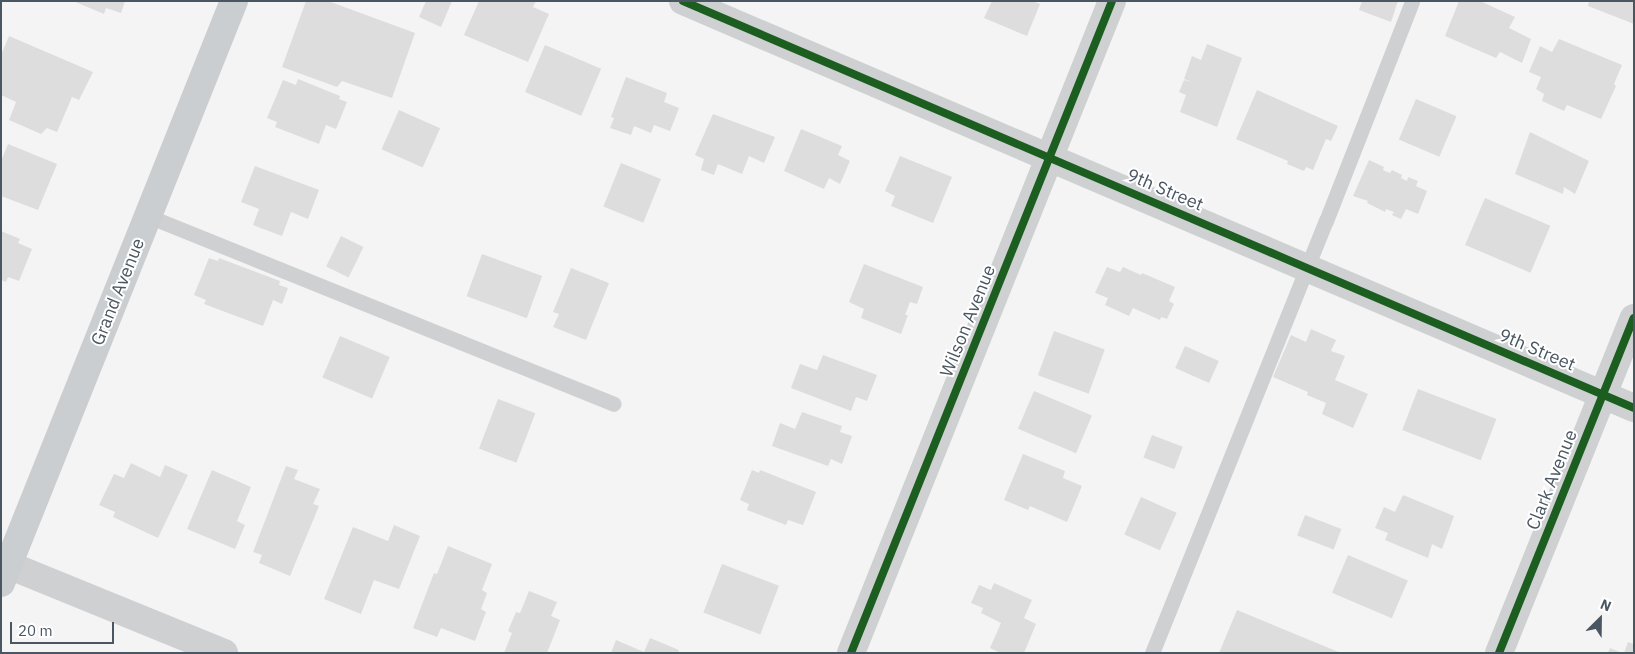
<!DOCTYPE html>
<html>
<head>
<meta charset="utf-8">
<style>
  body { margin:0 }
  #map { position:relative; width:1635px; height:654px; overflow:hidden; background:#f4f4f4; font-family:"IBM Plex Sans",sans-serif }
  div>[style] { position:absolute }
  .building>* { inset:0; background:#ddddde; transform-origin:0 0 }
  .service>* { height:15px; margin:-7.5px; padding:0 7.5px; transform-origin:7.5px; border-radius:7.5px; background:#ced0d2 }
  .minor>* { height:28px; margin:-14px; padding:0 14px; transform-origin:14px; border-radius:14px; background:#ced0d2 }
  .primary>* { height:28px; margin:-14px; padding:0 14px; transform-origin:14px; border-radius:14px; background:#caced1 }
  .cycleway>* { height:8px; margin:-4px; padding:0 4px; transform-origin:4px; border-radius:4px; background:#1b5e20 }
  span { translate:-50% -50%; white-space:nowrap; text-align:center; line-height:1.15; -webkit-text-stroke:4px #fff; paint-order:stroke }
  .street-label { font-size:18px; color:#4a5661 }
  .frame { position:absolute; inset:0; border:2px solid #4a5661; pointer-events:none }
  .north { position:absolute; left:1575px; top:594px; width:50px; height:50px; -webkit-text-stroke:4px #fff; paint-order:stroke; rotate:23deg; font-size:14px; font-weight:700; line-height:20px; text-align:center; color:#4a5661 }
  .north::after { content:''; display:block; margin:auto; width:18px; height:22px; background:#4a5661; clip-path:polygon(50% 0,100% 100%,50% 72%,0 100%) }
  .scale { position:absolute; left:10px; top:622px; width:104px; height:22px; box-sizing:border-box; border:2px solid #4a5661; border-top:0; padding-left:6px; font-size:15px; line-height:18px; white-space:nowrap; color:#4a5661; -webkit-text-stroke:4px #fff; paint-order:stroke }
</style>
</head>
<body>
<div id="map">
  <div class="building">
    <i style="clip-path:polygon(73px 1px,125px 1px,121px 13px,106px 8px,104px 14px)"></i>
    <i style="clip-path:polygon(306px 1px,328px 1px,415px 33px,392px 98px,342px 81px,337px 87px,282px 67px)"></i>
    <i style="clip-path:polygon(426px 1px,452px 1px,441px 27px,419px 17px)"></i>
    <i style="clip-path:polygon(479px 1px,536px 1px,533px 7px,549px 14px,528px 62px,464px 35px)"></i>
    <i style="clip-path:polygon(992px 1px,1032px 1px,1040px 4px,1027px 36px,984px 18px)"></i>
    <i style="clip-path:polygon(1362px 1px,1398px 1px,1391px 22px,1359px 10px)"></i>
    <i style="clip-path:polygon(1459px 1px,1480px 1px,1515px 17px,1509px 28px,1531px 39px,1522px 63px,1500px 52px,1496px 58px,1445px 36px)"></i>
    <i style="clip-path:polygon(1589px 1px,1634px 1px,1634px 24px,1588px 6px)"></i>
    <i style="clip-path:polygon(9px 36px,93px 72px,79px 100px,72px 97px,57px 132px,47px 128px,41px 134px,9px 120px,16px 102px,1px 95px,1px 55px)"></i>
    <i style="clip-path:polygon(1559px 39px,1622px 65px,1614px 84px,1616px 86px,1601px 119px,1567px 105px,1564px 111px,1542px 101px,1544px 94px,1536px 89px,1541px 77px,1529px 72px,1540px 46px,1552px 52px)"></i>
    <i style="clip-path:polygon(1207px 44px,1242px 58px,1217px 127px,1180px 112px,1186px 95px,1179px 92px,1184px 80px,1192px 82px,1184px 79px,1192px 56px,1201px 60px)"></i>
    <i style="left:545px;top:45px;width:61px;height:51px;rotate:23deg"></i>
    <i style="clip-path:polygon(626px 77px,667px 93px,664px 102px,679px 108px,670px 131px,654px 125px,651px 133px,634px 126px,631px 135px,610px 128px,614px 118px,611px 117px)"></i>
    <i style="clip-path:polygon(298px 79px,340px 96px,339px 99px,347px 102px,336px 129px,326px 125px,319px 144px,275px 127px,277px 122px,267px 118px,283px 80px,296px 85px)"></i>
    <i style="clip-path:polygon(1257px 90px,1338px 126px,1331px 141px,1326px 139px,1313px 170px,1306px 167px,1304px 171px,1287px 164px,1288px 161px,1236px 139px)"></i>
    <i style="left:1416px;top:99px;width:44px;height:44px;rotate:23deg"></i>
    <i style="left:399px;top:110px;width:45px;height:43px;rotate:24deg"></i>
    <i style="clip-path:polygon(713px 114px,775px 137px,764px 163px,749px 156px,742px 174px,718px 164px,714px 175px,701px 170px,704px 159px,695px 155px)"></i>
    <i style="clip-path:polygon(801px 129px,842px 146px,838px 155px,850px 161px,840px 184px,829px 178px,824px 189px,784px 171px)"></i>
    <i style="clip-path:polygon(1530px 132px,1589px 161px,1575px 194px,1564px 187px,1563px 194px,1515px 174px)"></i>
    <i style="clip-path:polygon(8px 144px,57px 164px,38px 210px,1px 196px,1px 161px)"></i>
    <i style="clip-path:polygon(900px 156px,952px 177px,933px 223px,891px 206px,895px 196px,885px 191px)"></i>
    <i style="clip-path:polygon(1369px 160px,1384px 167px,1383px 170px,1390px 173px,1392px 170px,1402px 175px,1401px 178px,1407px 181px,1408px 177px,1418px 181px,1416px 186px,1427px 191px,1418px 214px,1406px 209px,1401px 219px,1392px 215px,1394px 212px,1386px 209px,1385px 212px,1367px 203px,1368px 201px,1353px 196px)"></i>
    <i style="left:621px;top:163px;width:43px;height:47px;rotate:22deg"></i>
    <i style="clip-path:polygon(255px 166px,319px 190px,308px 219px,291px 212px,282px 236px,253px 225px,259px 209px,241px 202px)"></i>
    <i style="left:1485px;top:198px;width:71px;height:51px;rotate:23deg"></i>
    <i style="clip-path:polygon(1px 231px,20px 239px,18px 243px,32px 249px,19px 281px,8px 277px,6px 282px,1px 280px)"></i>
    <i style="left:341px;top:236px;width:25px;height:34px;rotate:26deg"></i>
    <i style="left:482px;top:254px;width:64px;height:45px;rotate:20deg"></i>
    <i style="clip-path:polygon(209px 258px,218px 261px,219px 258px,280px 281px,279px 285px,288px 288px,282px 304px,273px 300px,263px 326px,204px 304px,206px 300px,194px 295px)"></i>
    <i style="clip-path:polygon(864px 264px,923px 287px,917px 304px,910px 302px,905px 315px,908px 315px,901px 334px,861px 318px,864px 309px,849px 302px)"></i>
    <i style="clip-path:polygon(1107px 267px,1120px 272px,1123px 267px,1141px 275px,1142px 273px,1175px 287px,1169px 301px,1174px 304px,1167px 319px,1161px 317px,1160px 320px,1133px 308px,1129px 316px,1105px 305px,1108px 298px,1095px 293px)"></i>
    <i style="clip-path:polygon(571px 268px,609px 283px,586px 340px,553px 327px,559px 314px,553px 312px)"></i>
    <i style="clip-path:polygon(1311px 329px,1336px 340px,1331px 351px,1345px 356px,1335px 380px,1368px 394px,1353px 428px,1322px 414px,1326px 403px,1307px 395px,1308px 392px,1273px 377px,1291px 335px,1306px 342px)"></i>
    <i style="left:1054px;top:331px;width:54px;height:47px;rotate:20deg"></i>
    <i style="left:340px;top:336px;width:54px;height:45px;rotate:23deg"></i>
    <i style="left:1185px;top:346px;width:37px;height:24px;rotate:24deg"></i>
    <i style="clip-path:polygon(823px 355px,877px 375px,867px 401px,856px 397px,851px 411px,791px 388px,800px 364px,817px 370px)"></i>
    <i style="left:1418px;top:389px;width:84px;height:44px;rotate:21deg"></i>
    <i style="left:1034px;top:391px;width:63px;height:41px;rotate:23deg"></i>
    <i style="left:498px;top:399px;width:40px;height:53px;rotate:21deg"></i>
    <i style="clip-path:polygon(802px 412px,842px 426px,840px 432px,852px 436px,842px 464px,831px 459px,828px 466px,772px 446px,780px 423px,795px 429px)"></i>
    <i style="left:1152px;top:435px;width:33px;height:24px;rotate:21deg"></i>
    <i style="clip-path:polygon(1023px 454px,1065px 471px,1063px 478px,1082px 486px,1067px 522px,1030px 506px,1028px 510px,1004px 500px)"></i>
    <i style="clip-path:polygon(131px 463px,160px 477px,165px 465px,188px 475px,158px 538px,113px 517px,115px 512px,99px 505px,114px 474px,124px 478px)"></i>
    <i style="clip-path:polygon(286px 466px,298px 470px,294px 479px,320px 489px,313px 504px,319px 506px,290px 576px,259px 563px,262px 555px,253px 552px)"></i>
    <i style="clip-path:polygon(212px 470px,251px 487px,237px 521px,245px 525px,235px 549px,187px 529px)"></i>
    <i style="clip-path:polygon(752px 470px,759px 473px,760px 470px,816px 492px,803px 525px,788px 520px,786px 525px,747px 510px,749px 504px,740px 500px)"></i>
    <i style="clip-path:polygon(1403px 495px,1454px 516px,1442px 549px,1432px 544px,1428px 558px,1385px 540px,1388px 533px,1375px 528px,1384px 507px,1395px 512px)"></i>
    <i style="left:1141px;top:497px;width:39px;height:41px;rotate:24deg"></i>
    <i style="left:1305px;top:515px;width:39px;height:22px;rotate:21deg"></i>
    <i style="clip-path:polygon(394px 525px,420px 536px,399px 589px,374px 580px,361px 614px,324px 599px,353px 527px,388px 541px)"></i>
    <i style="clip-path:polygon(448px 546px,492px 564px,482px 590px,487px 593px,481px 609px,486px 612px,475px 641px,441px 628px,437px 637px,413px 628px,434px 573px,437px 574px)"></i>
    <i style="left:1348px;top:555px;width:65px;height:41px;rotate:23deg"></i>
    <i style="left:722px;top:564px;width:61px;height:52px;rotate:21deg"></i>
    <i style="clip-path:polygon(994px 583px,1032px 600px,1024px 618px,1036px 624px,1024px 653px,1000px 653px,990px 648px,1001px 623px,981px 613px,983px 608px,971px 603px,979px 585px,991px 590px)"></i>
    <i style="clip-path:polygon(529px 591px,557px 602px,551px 616px,560px 620px,547px 653px,504px 653px,512px 633px,508px 631px,516px 612px,520px 613px)"></i>
    <i style="clip-path:polygon(1237px 610px,1341px 653px,1219px 653px)"></i>
    <i style="clip-path:polygon(650px 638px,679px 650px,678px 653px,611px 653px,616px 640px,644px 652px)"></i>
    <i style="clip-path:polygon(1628px 642px,1634px 644px,1634px 653px,1624px 653px)"></i>
    <i style="clip-path:polygon(1610px 648px,1622px 653px,1608px 653px)"></i>
  </div>
  <div class="service">
    <i style="left:148px;top:216px;width:502px;rotate:21.97deg"></i>
    <i style="left:1152px;top:653px;width:466px;rotate:-68.1deg"></i>
    <i style="left:1326px;top:221px;width:236px;rotate:-68.6deg"></i>
  </div>
  <div class="minor">
    <i style="left:683px;top:1px;width:1034px;rotate:23.17deg"></i>
    <i style="left:1px;top:562px;width:241px;rotate:22.2deg"></i>
    <i style="left:851px;top:653px;width:702px;rotate:-68.18deg"></i>
    <i style="left:1499px;top:653px;width:361px;rotate:-68.1deg"></i>
  </div>
  <div class="primary">
    <i style="left:1px;top:583px;width:627px;rotate:-68.18deg"></i>
  </div>
  <div class="cycleway">
    <i style="left:683px;top:1px;width:1034px;rotate:23.17deg"></i>
    <i style="left:851px;top:653px;width:702px;rotate:-68.18deg"></i>
    <i style="left:1499px;top:653px;width:361px;rotate:-68.1deg"></i>
  </div>
  <div class="street-label">
    <span style="left:1165px;top:190px;rotate:23deg">9th Street</span>
    <span style="left:118px;top:292px;rotate:-68deg">Grand Avenue</span>
    <span style="left:968px;top:321px;rotate:-68deg">Wilson Avenue</span>
    <span style="left:1537px;top:350px;rotate:23deg">9th Street</span>
    <span style="left:1552px;top:480px;rotate:-68deg">Clark Avenue</span>
  </div>
  <div class="frame"></div>
  <div class="north">N</div>
  <div class="scale">20 m</div>
</div>
</body>
</html>
